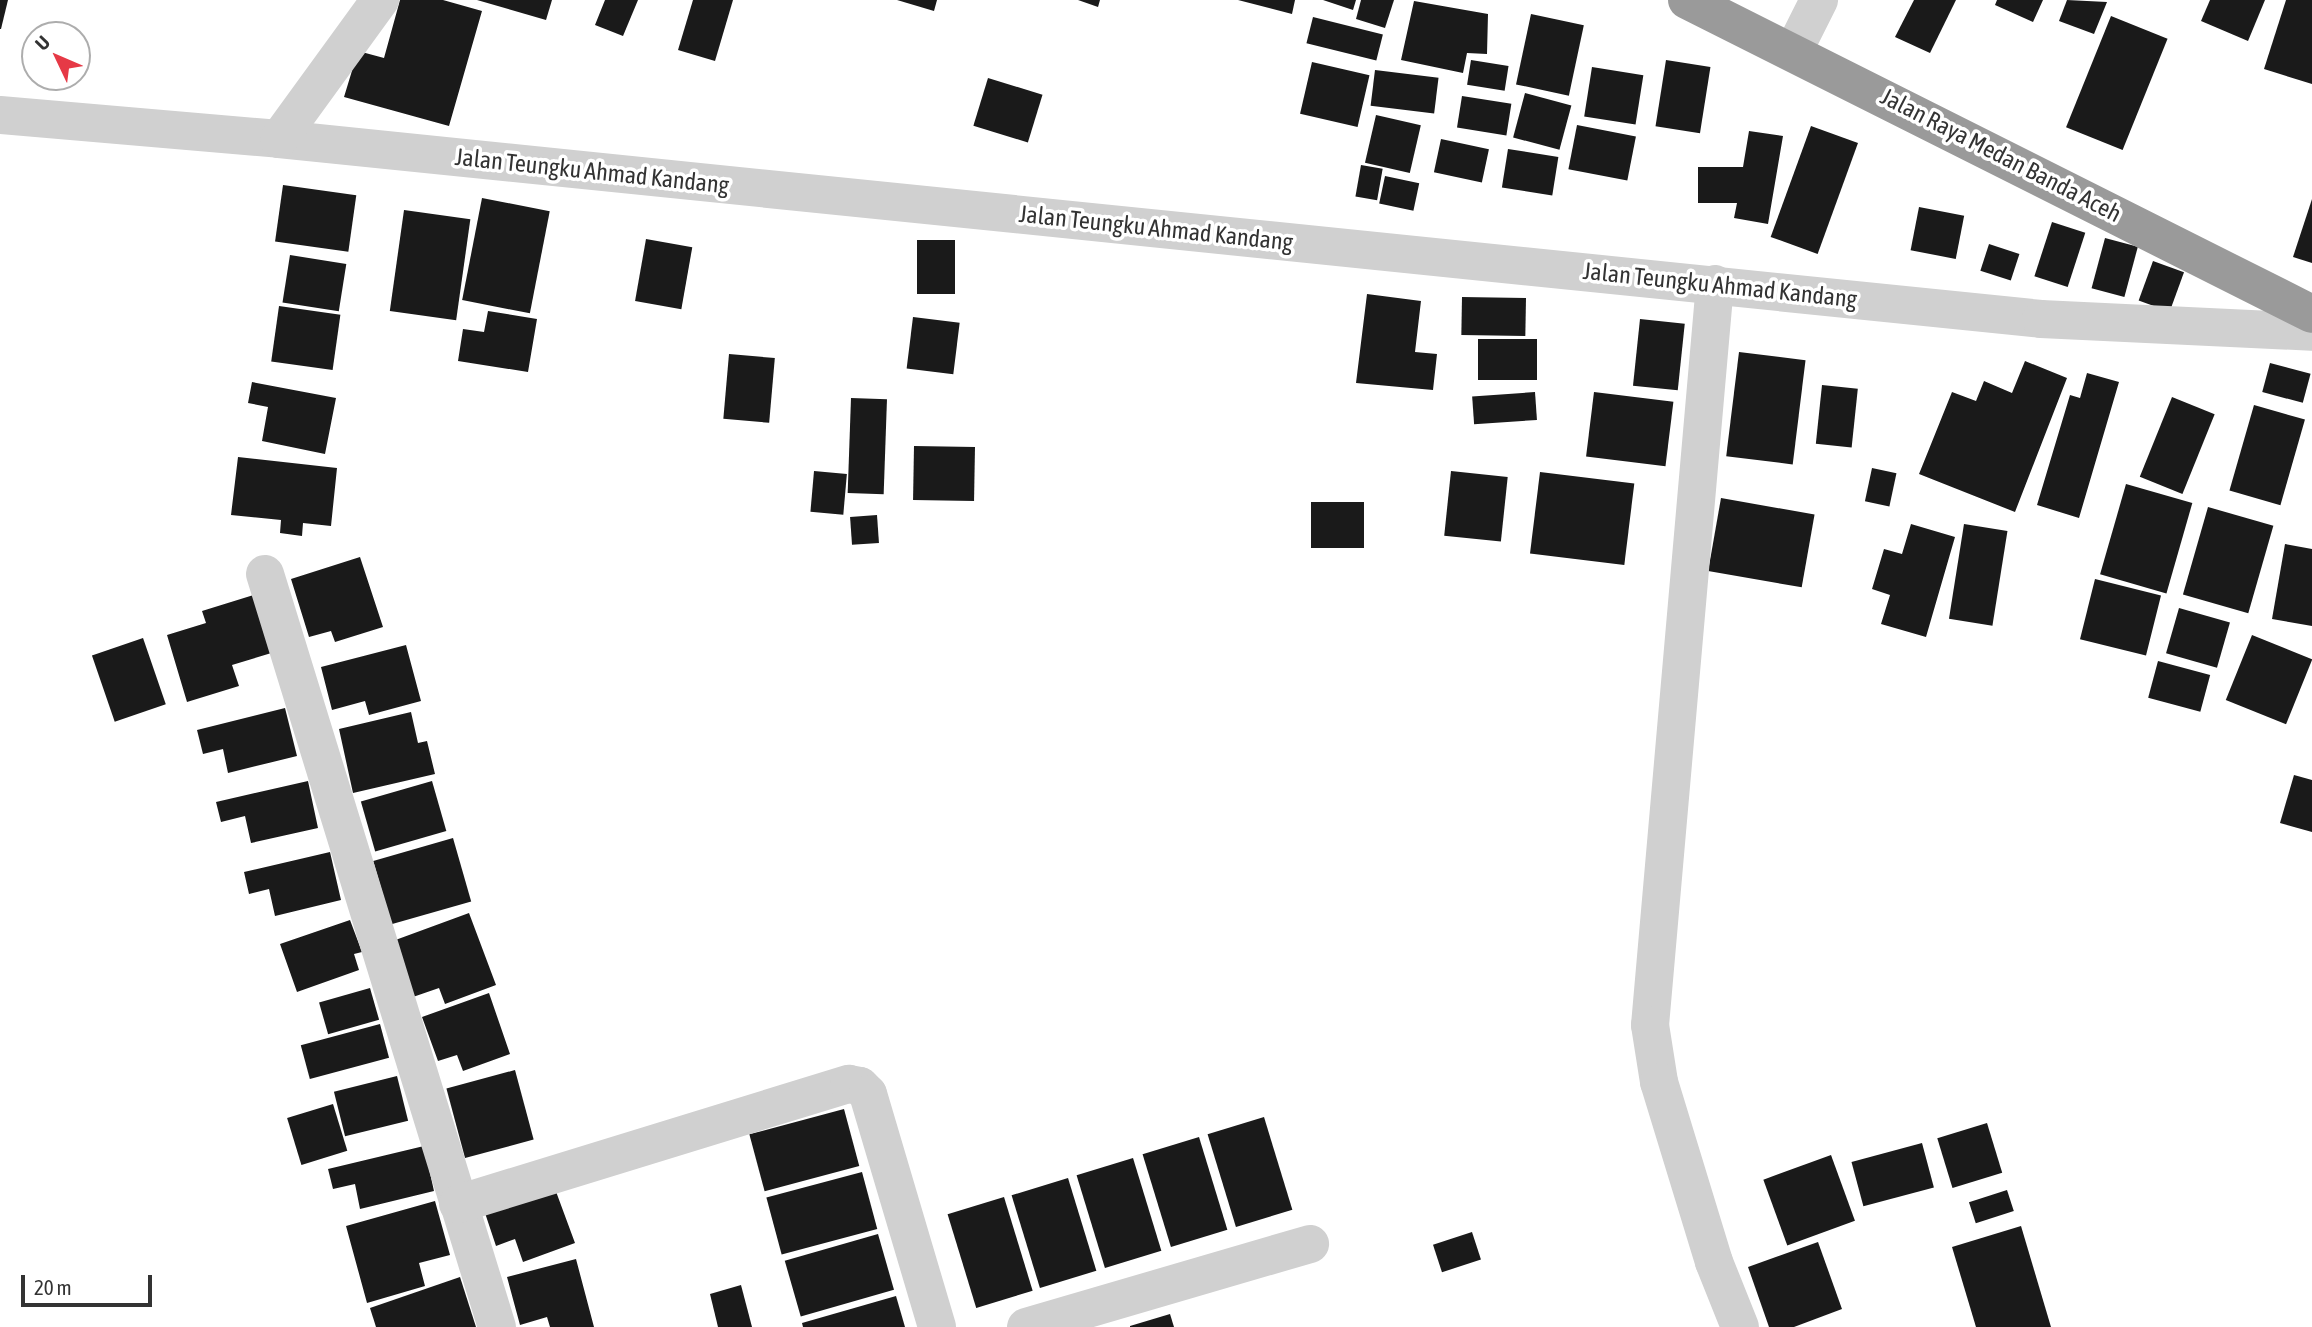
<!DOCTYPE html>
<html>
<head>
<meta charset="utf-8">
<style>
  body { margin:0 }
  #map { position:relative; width:2312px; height:1327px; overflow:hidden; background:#fff; font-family:"Asap Condensed",sans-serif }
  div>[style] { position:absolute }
  .building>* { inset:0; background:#1a1a1a; transform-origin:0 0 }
  .minor>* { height:38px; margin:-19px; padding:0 19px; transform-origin:19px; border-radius:19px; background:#d0d0d0 }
  .highway>* { height:38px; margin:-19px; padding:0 19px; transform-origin:19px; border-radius:19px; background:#9a9a9a }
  span { translate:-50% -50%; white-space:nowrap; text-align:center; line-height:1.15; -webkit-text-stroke:7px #fff; paint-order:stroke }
  .street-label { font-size:24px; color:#333 }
  .north { position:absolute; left:21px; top:21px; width:70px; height:70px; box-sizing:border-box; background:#fff; border:2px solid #adadad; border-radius:50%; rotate:314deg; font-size:19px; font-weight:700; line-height:28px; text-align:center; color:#333 }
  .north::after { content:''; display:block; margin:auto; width:24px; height:32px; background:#e63946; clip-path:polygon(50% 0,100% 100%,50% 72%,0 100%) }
  .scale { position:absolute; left:21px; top:1275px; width:131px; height:32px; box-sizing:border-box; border:4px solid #333; border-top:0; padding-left:9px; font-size:21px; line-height:24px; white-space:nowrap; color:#333; -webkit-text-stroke:5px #fff; paint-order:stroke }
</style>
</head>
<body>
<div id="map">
  <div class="building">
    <i style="clip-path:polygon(0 0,8px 0,1px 29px,0 29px)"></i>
    <i style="clip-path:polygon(400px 0,443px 0,482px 11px,449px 126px,344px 97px,358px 51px,384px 58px)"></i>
    <i style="clip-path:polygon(477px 0,552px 0,546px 20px)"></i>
    <i style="clip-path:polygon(605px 0,638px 0,623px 36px,595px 25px)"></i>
    <i style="clip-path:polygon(693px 0,733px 0,715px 61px,678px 50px)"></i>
    <i style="clip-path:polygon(897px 0,937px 0,934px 11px)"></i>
    <i style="clip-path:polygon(1078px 0,1100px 0,1098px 7px)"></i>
    <i style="clip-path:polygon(1238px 0,1295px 0,1292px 14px)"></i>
    <i style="clip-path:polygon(1323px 0,1356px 0,1353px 10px)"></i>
    <i style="clip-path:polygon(1361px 0,1394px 0,1385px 28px,1356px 19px)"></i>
    <i style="clip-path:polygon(1914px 0,1956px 0,1930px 53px,1895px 37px)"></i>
    <i style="clip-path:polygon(1997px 0,2043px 0,2033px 22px,1995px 5px)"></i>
    <i style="clip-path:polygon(2067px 0,2107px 2px,2094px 34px,2059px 21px)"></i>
    <i style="clip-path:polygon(2210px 0,2265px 0,2248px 41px,2201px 21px)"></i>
    <i style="clip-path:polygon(2286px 0,2312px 0,2312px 84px,2264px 69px)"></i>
    <i style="clip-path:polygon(1414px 1px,1488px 14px,1487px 54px,1467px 53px,1463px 73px,1401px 60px)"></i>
    <i style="left:1531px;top:14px;width:54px;height:72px;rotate:12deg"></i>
    <i style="left:2111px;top:16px;width:61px;height:120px;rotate:22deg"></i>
    <i style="left:1313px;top:17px;width:72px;height:27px;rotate:14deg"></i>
    <i style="left:1471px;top:60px;width:38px;height:25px;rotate:9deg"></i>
    <i style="left:1666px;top:60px;width:45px;height:67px;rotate:9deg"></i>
    <i style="left:1312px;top:62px;width:59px;height:53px;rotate:13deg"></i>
    <i style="left:1592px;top:67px;width:52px;height:50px;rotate:9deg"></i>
    <i style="left:1375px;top:70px;width:64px;height:36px;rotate:7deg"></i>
    <i style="left:988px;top:78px;width:57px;height:50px;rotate:17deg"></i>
    <i style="left:1525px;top:93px;width:48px;height:46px;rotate:15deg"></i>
    <i style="left:1462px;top:96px;width:50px;height:32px;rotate:9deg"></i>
    <i style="left:1376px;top:115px;width:46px;height:49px;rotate:13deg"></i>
    <i style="left:1577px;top:125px;width:60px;height:45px;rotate:11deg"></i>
    <i style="left:1811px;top:126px;width:50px;height:118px;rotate:20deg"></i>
    <i style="clip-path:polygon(1749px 131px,1783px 136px,1768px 224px,1734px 218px,1737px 203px,1698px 203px,1698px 167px,1743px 167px)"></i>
    <i style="left:1441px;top:139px;width:49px;height:34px;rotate:12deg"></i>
    <i style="left:1508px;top:149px;width:51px;height:39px;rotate:9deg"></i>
    <i style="left:1361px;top:165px;width:22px;height:32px;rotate:10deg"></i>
    <i style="left:1385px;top:176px;width:35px;height:28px;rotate:12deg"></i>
    <i style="left:283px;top:185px;width:74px;height:57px;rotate:8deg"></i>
    <i style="left:482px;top:198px;width:69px;height:104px;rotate:11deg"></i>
    <i style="clip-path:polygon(2312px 199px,2312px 263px,2293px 257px)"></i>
    <i style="left:1919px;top:207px;width:46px;height:44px;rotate:11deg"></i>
    <i style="left:404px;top:210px;width:67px;height:102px;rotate:8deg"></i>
    <i style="left:2052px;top:222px;width:35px;height:57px;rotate:18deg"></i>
    <i style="left:2105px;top:238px;width:34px;height:52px;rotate:15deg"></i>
    <i style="left:646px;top:239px;width:47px;height:63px;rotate:10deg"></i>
    <i style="left:917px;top:240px;width:38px;height:54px"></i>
    <i style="left:1989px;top:244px;width:32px;height:28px;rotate:18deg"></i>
    <i style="left:290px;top:255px;width:57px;height:48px;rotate:9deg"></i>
    <i style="left:2153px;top:261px;width:33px;height:42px;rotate:20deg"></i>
    <i style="clip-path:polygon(1367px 294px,1421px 301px,1415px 352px,1437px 354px,1433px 390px,1356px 383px)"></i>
    <i style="left:1462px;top:297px;width:64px;height:38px;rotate:1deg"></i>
    <i style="left:279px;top:306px;width:62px;height:56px;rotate:8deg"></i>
    <i style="clip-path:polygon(488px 311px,537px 319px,528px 372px,458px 361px,463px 329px,484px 332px)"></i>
    <i style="left:913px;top:317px;width:47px;height:52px;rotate:7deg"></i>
    <i style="left:1640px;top:319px;width:45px;height:67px;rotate:6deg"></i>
    <i style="left:1478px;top:339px;width:59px;height:41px"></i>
    <i style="left:1739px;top:352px;width:67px;height:105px;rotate:7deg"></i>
    <i style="left:729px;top:354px;width:46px;height:65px;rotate:5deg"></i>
    <i style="clip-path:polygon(2025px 361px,2067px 378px,2015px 512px,1919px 474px,1952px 392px,1976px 401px,1984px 381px,2012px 393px)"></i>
    <i style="left:2270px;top:363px;width:42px;height:30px;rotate:15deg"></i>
    <i style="clip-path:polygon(2087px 373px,2119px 382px,2079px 518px,2037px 505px,2070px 395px,2080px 398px)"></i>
    <i style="clip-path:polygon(252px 382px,336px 398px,325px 454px,262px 441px,268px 407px,248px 403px)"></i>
    <i style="left:1822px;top:385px;width:36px;height:59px;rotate:6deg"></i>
    <i style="left:1535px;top:392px;width:28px;height:63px;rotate:86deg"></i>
    <i style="left:1594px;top:392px;width:80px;height:65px;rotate:7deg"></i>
    <i style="left:2172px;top:397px;width:46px;height:86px;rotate:22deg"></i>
    <i style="left:851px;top:398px;width:36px;height:95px;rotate:2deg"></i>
    <i style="left:2254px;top:405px;width:53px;height:89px;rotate:16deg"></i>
    <i style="left:914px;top:446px;width:61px;height:54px;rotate:1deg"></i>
    <i style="clip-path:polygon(238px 457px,337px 468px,331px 526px,303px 523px,302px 536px,280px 533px,281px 520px,231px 515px)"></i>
    <i style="left:1872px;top:468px;width:25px;height:34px;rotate:12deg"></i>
    <i style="left:814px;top:471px;width:33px;height:41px;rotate:5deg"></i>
    <i style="left:1451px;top:471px;width:57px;height:65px;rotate:6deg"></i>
    <i style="left:1540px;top:472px;width:95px;height:82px;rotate:7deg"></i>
    <i style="left:2126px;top:484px;width:69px;height:94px;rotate:16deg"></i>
    <i style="left:1721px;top:498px;width:95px;height:74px;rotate:10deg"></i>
    <i style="left:1311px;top:502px;width:53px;height:46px"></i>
    <i style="left:2208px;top:507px;width:68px;height:91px;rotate:16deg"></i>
    <i style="left:877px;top:515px;width:28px;height:27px;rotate:86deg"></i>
    <i style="clip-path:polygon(1911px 524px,1955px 537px,1926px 637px,1881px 624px,1890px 595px,1872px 589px,1884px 549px,1902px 554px)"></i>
    <i style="left:1964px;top:524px;width:44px;height:96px;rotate:9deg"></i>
    <i style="clip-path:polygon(2285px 544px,2312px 549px,2312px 626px,2272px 619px)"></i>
    <i style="clip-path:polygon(360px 557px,383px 627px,335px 642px,331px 631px,309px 637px,291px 579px)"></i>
    <i style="left:2095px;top:579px;width:68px;height:62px;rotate:14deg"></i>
    <i style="clip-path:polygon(260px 593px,278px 651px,232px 665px,239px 686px,187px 702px,167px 635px,206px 623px,202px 611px)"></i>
    <i style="left:2179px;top:608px;width:53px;height:47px;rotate:16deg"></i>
    <i style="left:2252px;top:635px;width:65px;height:70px;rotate:22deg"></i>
    <i style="left:143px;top:638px;width:70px;height:54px;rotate:71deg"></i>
    <i style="clip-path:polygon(406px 645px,421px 701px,369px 715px,365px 701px,332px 710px,321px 667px)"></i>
    <i style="left:2158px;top:661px;width:54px;height:38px;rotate:15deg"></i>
    <i style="clip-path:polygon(285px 708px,297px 756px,228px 773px,223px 749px,203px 754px,197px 730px)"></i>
    <i style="clip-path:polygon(411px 712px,418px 743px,427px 741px,435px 774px,353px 793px,339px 729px)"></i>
    <i style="clip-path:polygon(2294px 775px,2312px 780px,2312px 832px,2280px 823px)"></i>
    <i style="clip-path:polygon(308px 781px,318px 828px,251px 843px,245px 816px,221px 822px,216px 802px)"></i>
    <i style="left:432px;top:781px;width:52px;height:74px;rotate:74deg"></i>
    <i style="left:453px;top:838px;width:66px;height:83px;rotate:74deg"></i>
    <i style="clip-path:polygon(330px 852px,341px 900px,275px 916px,269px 889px,249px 894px,244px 872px)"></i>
    <i style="clip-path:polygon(469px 913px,496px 985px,445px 1004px,439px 988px,410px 998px,390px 942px)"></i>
    <i style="clip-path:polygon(350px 920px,362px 952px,354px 954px,359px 970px,297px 992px,280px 944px)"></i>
    <i style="left:370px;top:988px;width:33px;height:53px;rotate:74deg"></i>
    <i style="clip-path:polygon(489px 993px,510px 1054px,463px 1071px,457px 1055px,438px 1061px,422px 1017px)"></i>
    <i style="left:380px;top:1024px;width:35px;height:82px;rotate:75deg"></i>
    <i style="left:515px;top:1070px;width:72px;height:71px;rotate:75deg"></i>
    <i style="left:397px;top:1076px;width:46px;height:65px;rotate:76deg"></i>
    <i style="left:333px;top:1104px;width:49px;height:48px;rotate:73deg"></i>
    <i style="left:844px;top:1109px;width:59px;height:98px;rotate:75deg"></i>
    <i style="left:1264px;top:1117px;width:97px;height:59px;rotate:73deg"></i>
    <i style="left:1987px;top:1123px;width:52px;height:52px;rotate:73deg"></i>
    <i style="left:1199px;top:1137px;width:97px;height:59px;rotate:73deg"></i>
    <i style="left:1922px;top:1143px;width:46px;height:73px;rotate:75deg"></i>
    <i style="clip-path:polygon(424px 1146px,434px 1191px,360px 1209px,355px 1184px,333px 1189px,328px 1169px)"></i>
    <i style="left:1831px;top:1155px;width:70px;height:72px;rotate:70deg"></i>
    <i style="left:1133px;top:1158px;width:97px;height:59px;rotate:73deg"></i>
    <i style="left:862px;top:1172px;width:59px;height:99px;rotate:75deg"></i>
    <i style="clip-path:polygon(551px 1178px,575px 1243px,523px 1262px,515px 1239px,496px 1246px,482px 1204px)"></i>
    <i style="left:1068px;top:1178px;width:97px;height:59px;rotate:73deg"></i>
    <i style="left:2007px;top:1190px;width:22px;height:40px;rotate:72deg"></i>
    <i style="left:1004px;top:1197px;width:98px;height:59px;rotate:73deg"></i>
    <i style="clip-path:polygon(435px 1201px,450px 1255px,419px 1263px,425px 1286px,367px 1303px,346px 1226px)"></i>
    <i style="clip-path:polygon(2021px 1226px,2051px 1327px,1976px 1327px,1952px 1247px)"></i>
    <i style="left:1472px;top:1232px;width:29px;height:41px;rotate:72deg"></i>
    <i style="left:878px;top:1234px;width:58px;height:97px;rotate:74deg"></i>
    <i style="clip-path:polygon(1818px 1242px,1842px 1309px,1794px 1327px,1769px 1327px,1748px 1267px)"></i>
    <i style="clip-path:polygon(576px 1259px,594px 1327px,550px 1327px,547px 1317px,520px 1325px,507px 1277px)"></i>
    <i style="clip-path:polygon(460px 1277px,476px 1327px,376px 1327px,370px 1308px)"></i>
    <i style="clip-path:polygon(741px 1285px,752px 1327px,718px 1327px,710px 1294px)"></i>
    <i style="clip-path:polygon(896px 1296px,905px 1327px,803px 1327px,802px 1323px)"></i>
    <i style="clip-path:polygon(1170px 1314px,1174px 1327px,1130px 1327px,1130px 1326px)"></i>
  </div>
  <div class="minor">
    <i style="left:1794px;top:50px;width:56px;rotate:-63.4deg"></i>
    <i style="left:0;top:115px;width:280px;rotate:4.9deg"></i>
    <i style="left:279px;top:139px;width:1771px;rotate:5.83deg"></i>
    <i style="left:2041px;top:319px;width:271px;rotate:2.7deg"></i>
    <i style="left:279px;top:139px;width:172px;rotate:-54deg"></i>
    <i style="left:1715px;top:284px;width:744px;rotate:95.01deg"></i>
    <i style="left:1650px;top:1025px;width:58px;rotate:81deg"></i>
    <i style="left:1659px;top:1082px;width:188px;rotate:73deg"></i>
    <i style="left:1714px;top:1262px;width:70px;rotate:68.2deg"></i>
    <i style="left:265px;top:574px;width:788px;rotate:72.88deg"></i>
    <i style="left:458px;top:1204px;width:409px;rotate:-17.1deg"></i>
    <i style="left:849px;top:1084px;width:11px;rotate:10deg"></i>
    <i style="left:860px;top:1086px;width:11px;rotate:45deg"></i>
    <i style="left:868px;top:1094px;width:243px;rotate:73.5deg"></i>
    <i style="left:1026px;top:1327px;width:296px;rotate:-16.3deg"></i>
  </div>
  <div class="highway">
    <i style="left:1687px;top:0;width:699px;rotate:26.67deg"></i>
  </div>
  <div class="street-label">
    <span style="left:2001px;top:155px;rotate:27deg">Jalan Raya Medan Banda Aceh</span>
    <span style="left:592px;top:171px;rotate:6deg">Jalan Teungku Ahmad Kandang</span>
    <span style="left:1156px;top:228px;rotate:6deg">Jalan Teungku Ahmad Kandang</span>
    <span style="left:1720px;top:285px;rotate:6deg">Jalan Teungku Ahmad Kandang</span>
  </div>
  <div class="north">U</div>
  <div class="scale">20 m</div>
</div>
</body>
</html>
